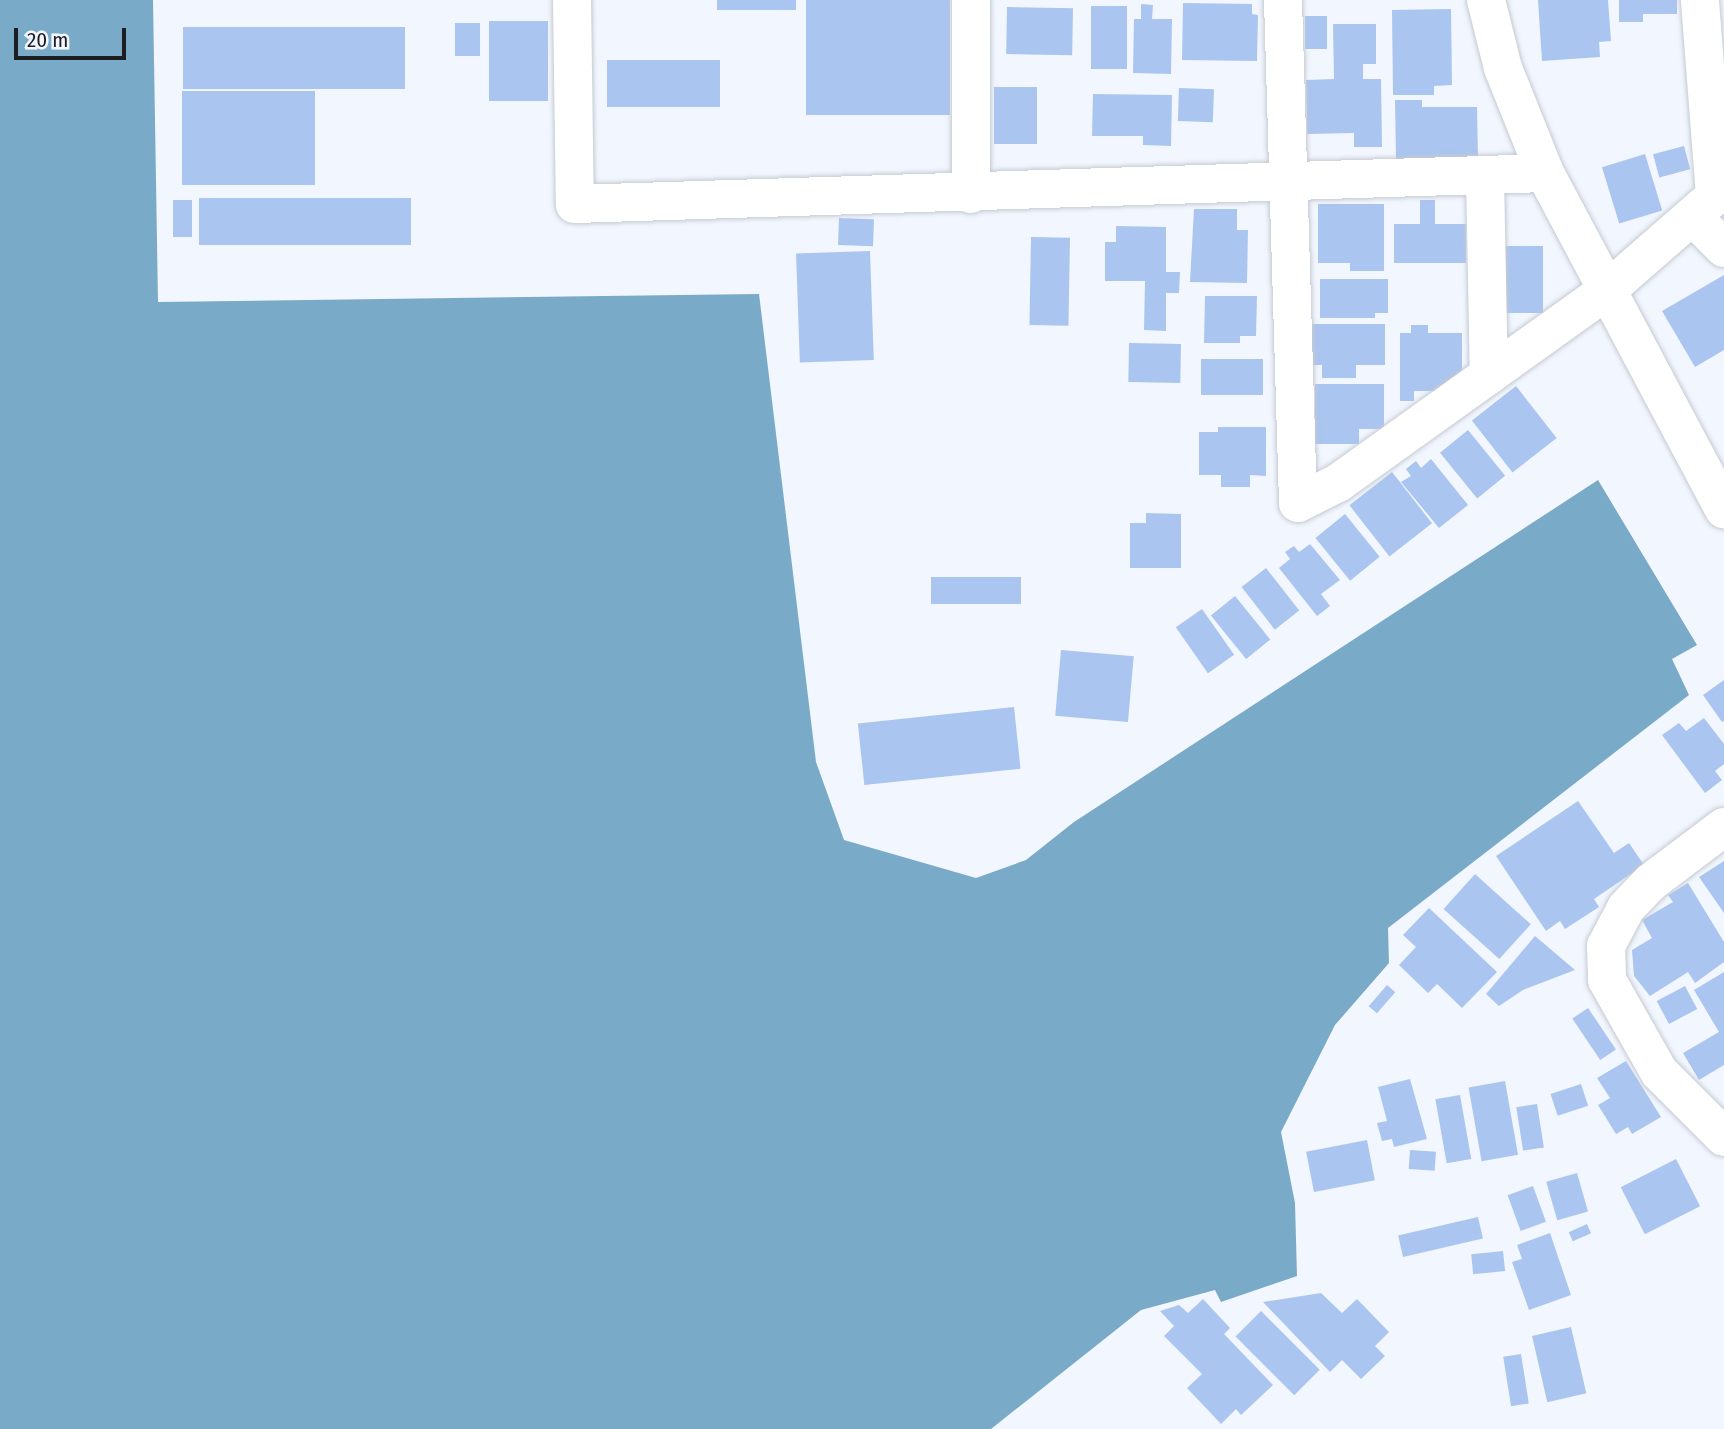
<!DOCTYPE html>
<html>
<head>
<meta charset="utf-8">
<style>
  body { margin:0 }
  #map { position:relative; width:1724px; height:1429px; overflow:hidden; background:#f2f6fe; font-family:"Fira Sans Condensed",sans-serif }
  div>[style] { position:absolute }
  .water>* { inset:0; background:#79aac7 }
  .building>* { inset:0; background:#aac5f0; transform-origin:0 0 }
  .roads { filter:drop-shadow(0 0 2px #c4cad2) drop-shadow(0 0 2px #c4cad2) }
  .minor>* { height:38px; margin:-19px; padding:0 19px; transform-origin:19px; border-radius:19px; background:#fff }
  span { translate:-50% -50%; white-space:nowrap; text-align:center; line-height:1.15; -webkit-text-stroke:6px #f2f6fe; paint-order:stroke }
  .scale { position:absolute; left:14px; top:28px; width:112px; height:32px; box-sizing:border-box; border:4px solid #1c1e21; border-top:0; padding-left:9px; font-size:21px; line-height:24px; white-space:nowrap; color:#1c1e21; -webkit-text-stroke:5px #f2f6fe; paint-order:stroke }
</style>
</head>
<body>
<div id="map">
  <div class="water">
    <i style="clip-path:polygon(0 0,153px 0,158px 302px,759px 294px,816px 762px,844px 840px,976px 878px,1026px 860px,1074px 822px,1598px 480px,1697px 645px,1672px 659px,1689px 695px,1388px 928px,1389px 963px,1335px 1025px,1281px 1132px,1295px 1203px,1297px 1276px,1221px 1302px,1215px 1290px,1141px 1310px,991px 1429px,0 1429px)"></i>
  </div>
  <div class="building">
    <i style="left:717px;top:0;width:79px;height:10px"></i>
    <i style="left:806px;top:0;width:144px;height:115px"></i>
    <i style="clip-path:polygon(1538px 0,1608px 0,1611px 41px,1599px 42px,1600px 57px,1542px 61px)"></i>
    <i style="clip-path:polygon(1619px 0,1677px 0,1677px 14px,1643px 14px,1643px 22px,1619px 22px)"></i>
    <i style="clip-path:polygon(1183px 3px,1252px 4px,1252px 14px,1258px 15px,1257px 61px,1182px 60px)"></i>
    <i style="clip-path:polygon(1141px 4px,1153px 5px,1152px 19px,1172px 19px,1171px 74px,1133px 73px,1134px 19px,1141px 19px)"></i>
    <i style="left:1091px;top:6px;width:36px;height:63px"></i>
    <i style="left:1007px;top:7px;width:66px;height:47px;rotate:1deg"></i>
    <i style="clip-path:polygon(1451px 9px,1452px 85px,1434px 86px,1434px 95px,1393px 95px,1392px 10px)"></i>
    <i style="left:1327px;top:16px;width:33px;height:22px;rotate:90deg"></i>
    <i style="left:489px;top:21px;width:59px;height:80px"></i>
    <i style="left:455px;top:23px;width:25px;height:33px"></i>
    <i style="clip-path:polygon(1333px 24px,1376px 24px,1376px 64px,1363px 64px,1363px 79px,1381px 79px,1382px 147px,1354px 147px,1354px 133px,1307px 134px,1306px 80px,1334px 79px)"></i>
    <i style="left:183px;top:27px;width:222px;height:62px"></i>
    <i style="left:607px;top:60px;width:113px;height:47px"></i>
    <i style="left:994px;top:87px;width:43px;height:57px"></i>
    <i style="left:1179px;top:88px;width:35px;height:33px;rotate:2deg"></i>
    <i style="left:182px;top:91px;width:133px;height:94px"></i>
    <i style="clip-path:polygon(1093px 94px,1172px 95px,1171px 146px,1143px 145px,1143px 136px,1092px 136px)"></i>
    <i style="clip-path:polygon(1395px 100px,1422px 100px,1422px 107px,1477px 107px,1478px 158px,1396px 159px)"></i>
    <i style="left:1684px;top:146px;width:24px;height:32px;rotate:75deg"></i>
    <i style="left:1645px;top:154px;width:59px;height:45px;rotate:73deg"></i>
    <i style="left:411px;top:198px;width:47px;height:212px;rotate:90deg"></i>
    <i style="left:173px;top:200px;width:19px;height:37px"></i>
    <i style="clip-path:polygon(1420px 200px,1435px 200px,1435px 224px,1466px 224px,1466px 263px,1394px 263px,1394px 224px,1420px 224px)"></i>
    <i style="clip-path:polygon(1318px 204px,1384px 204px,1384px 271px,1350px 271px,1350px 263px,1318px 263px)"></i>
    <i style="clip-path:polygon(1194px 209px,1237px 209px,1237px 230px,1248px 230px,1247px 283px,1190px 282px)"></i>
    <i style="left:839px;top:218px;width:35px;height:27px;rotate:2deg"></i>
    <i style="clip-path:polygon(1116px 226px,1166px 227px,1166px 272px,1180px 272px,1179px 293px,1166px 293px,1166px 331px,1144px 330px,1145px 281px,1105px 281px,1105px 242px,1116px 242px)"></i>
    <i style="left:1031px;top:237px;width:39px;height:88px;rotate:1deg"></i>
    <i style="left:1503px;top:246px;width:40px;height:67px"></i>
    <i style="left:870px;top:251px;width:109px;height:74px;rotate:88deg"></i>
    <i style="clip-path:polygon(1724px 275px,1724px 350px,1695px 367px,1662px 311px)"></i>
    <i style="clip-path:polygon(1320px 279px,1388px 279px,1388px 313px,1375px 313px,1375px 318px,1320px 318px)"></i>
    <i style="clip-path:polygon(1205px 296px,1257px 296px,1256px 336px,1240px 336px,1240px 343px,1204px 343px)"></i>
    <i style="clip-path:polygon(1312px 324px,1385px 324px,1385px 365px,1356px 365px,1356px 378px,1322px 378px,1322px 365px,1312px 365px)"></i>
    <i style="clip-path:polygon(1411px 325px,1428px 325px,1428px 333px,1462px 333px,1462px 372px,1437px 391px,1414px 391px,1414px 401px,1400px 401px,1400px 333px,1411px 333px)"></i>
    <i style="left:1129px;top:343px;width:52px;height:39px;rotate:1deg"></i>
    <i style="left:1263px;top:359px;width:36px;height:62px;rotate:90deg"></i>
    <i style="clip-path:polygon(1315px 384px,1384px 384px,1384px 429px,1359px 429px,1359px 444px,1315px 444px)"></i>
    <i style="left:1516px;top:386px;width:66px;height:56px;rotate:52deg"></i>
    <i style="clip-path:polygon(1218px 427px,1266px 427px,1266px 476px,1250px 475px,1250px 487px,1221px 487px,1221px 475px,1199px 475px,1199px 432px,1218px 432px)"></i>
    <i style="left:1468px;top:430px;width:59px;height:36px;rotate:51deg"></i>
    <i style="clip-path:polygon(1431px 459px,1468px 505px,1439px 528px,1401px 482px,1411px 476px,1406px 469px,1416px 461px,1421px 468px)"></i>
    <i style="left:1392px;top:472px;width:65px;height:54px;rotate:52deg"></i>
    <i style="clip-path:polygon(1146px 513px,1181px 514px,1181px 568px,1130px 568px,1130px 523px,1146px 523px)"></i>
    <i style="left:1345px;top:514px;width:55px;height:38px;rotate:51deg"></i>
    <i style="clip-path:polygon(1310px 544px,1340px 580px,1321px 594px,1330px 606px,1317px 616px,1279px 568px,1290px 559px,1285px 552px,1294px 546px,1299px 552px)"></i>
    <i style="left:1266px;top:568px;width:54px;height:31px;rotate:52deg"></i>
    <i style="left:931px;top:577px;width:90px;height:27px"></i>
    <i style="left:1235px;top:596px;width:56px;height:31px;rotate:51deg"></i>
    <i style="left:1202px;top:609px;width:56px;height:32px;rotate:55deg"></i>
    <i style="left:1061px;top:650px;width:73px;height:66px;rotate:5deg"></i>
    <i style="clip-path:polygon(1724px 680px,1724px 721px,1722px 722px,1703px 695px)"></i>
    <i style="left:1014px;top:707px;width:62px;height:157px;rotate:84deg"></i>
    <i style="clip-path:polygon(1704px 718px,1724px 744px,1724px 764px,1715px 771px,1722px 780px,1705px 793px,1662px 735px,1679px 723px,1686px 731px)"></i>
    <i style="clip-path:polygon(1578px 801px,1614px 853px,1629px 843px,1644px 865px,1594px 899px,1599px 907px,1565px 929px,1560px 921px,1546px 931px,1496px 856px)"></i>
    <i style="clip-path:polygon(1724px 861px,1724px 913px,1699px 877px)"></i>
    <i style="left:1475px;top:874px;width:75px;height:47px;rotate:42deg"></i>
    <i style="clip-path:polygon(1688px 883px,1724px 942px,1724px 962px,1695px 983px,1688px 972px,1650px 996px,1634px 976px,1632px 950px,1652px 938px,1642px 920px,1673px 902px,1668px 895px)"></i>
    <i style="clip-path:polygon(1429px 908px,1497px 972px,1462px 1008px,1437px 984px,1428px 993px,1399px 965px,1416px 947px,1403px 935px)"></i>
    <i style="clip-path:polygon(1535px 936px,1575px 970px,1523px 990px,1499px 1006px,1486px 994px)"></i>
    <i style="clip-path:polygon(1724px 972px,1724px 1065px,1699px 1080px,1683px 1053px,1719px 1032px,1694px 990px)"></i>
    <i style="left:1387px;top:985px;width:11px;height:28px;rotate:41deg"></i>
    <i style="left:1685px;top:986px;width:26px;height:32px;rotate:62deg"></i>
    <i style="left:1588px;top:1008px;width:50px;height:19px;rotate:56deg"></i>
    <i style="clip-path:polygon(1626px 1061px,1661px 1117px,1632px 1134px,1628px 1127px,1616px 1134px,1598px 1105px,1610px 1098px,1597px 1078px)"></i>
    <i style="clip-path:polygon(1410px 1079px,1427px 1139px,1394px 1147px,1392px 1139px,1382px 1141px,1377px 1123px,1387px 1121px,1378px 1087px)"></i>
    <i style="left:1505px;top:1081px;width:75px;height:37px;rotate:80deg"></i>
    <i style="left:1581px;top:1084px;width:23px;height:32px;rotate:72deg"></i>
    <i style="left:1460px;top:1095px;width:65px;height:25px;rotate:80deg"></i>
    <i style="left:1537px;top:1104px;width:44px;height:21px;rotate:81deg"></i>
    <i style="left:1367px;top:1140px;width:41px;height:62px;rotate:79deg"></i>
    <i style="left:1410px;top:1150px;width:26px;height:19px;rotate:4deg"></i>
    <i style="left:1676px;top:1159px;width:53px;height:62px;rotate:63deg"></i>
    <i style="left:1577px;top:1173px;width:40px;height:32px;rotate:74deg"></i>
    <i style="left:1533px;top:1186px;width:38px;height:27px;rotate:70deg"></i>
    <i style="left:1478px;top:1217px;width:22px;height:82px;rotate:77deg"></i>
    <i style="left:1587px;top:1224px;width:10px;height:20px;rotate:66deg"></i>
    <i style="clip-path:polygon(1550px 1233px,1571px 1295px,1529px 1310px,1512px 1262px,1522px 1259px,1517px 1245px)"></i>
    <i style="left:1503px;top:1251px;width:20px;height:32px;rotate:84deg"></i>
    <i style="clip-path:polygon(1321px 1293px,1342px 1313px,1357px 1299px,1389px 1332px,1375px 1346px,1385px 1356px,1361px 1379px,1342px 1360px,1330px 1372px,1263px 1302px)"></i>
    <i style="clip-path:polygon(1203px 1299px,1230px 1328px,1224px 1334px,1273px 1385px,1241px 1415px,1236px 1409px,1221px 1424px,1187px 1388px,1202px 1374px,1164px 1336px,1174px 1326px,1160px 1311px,1179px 1305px,1188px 1313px)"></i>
    <i style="left:1261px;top:1311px;width:83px;height:36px;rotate:45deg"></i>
    <i style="left:1571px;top:1327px;width:68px;height:40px;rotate:77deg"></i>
    <i style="left:1521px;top:1354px;width:50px;height:18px;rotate:81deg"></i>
  </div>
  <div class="roads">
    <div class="minor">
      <i style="left:572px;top:0;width:204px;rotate:89.2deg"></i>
      <i style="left:575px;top:204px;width:970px;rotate:-1.83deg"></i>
      <i style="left:971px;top:0;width:194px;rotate:90deg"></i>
      <i style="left:1283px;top:0;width:503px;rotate:88.29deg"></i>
      <i style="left:1298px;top:503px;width:45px;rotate:-26.6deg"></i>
      <i style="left:1338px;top:483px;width:328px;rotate:-35.6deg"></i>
      <i style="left:1605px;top:292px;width:146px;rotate:-41.1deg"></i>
      <i style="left:1715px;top:196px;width:197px;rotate:-94.4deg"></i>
      <i style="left:1486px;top:0;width:70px;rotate:76deg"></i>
      <i style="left:1503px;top:68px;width:113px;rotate:68.2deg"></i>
      <i style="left:1545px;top:173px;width:381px;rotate:62deg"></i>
      <i style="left:1485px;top:175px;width:200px;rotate:88.9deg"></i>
      <i style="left:1693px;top:217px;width:44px;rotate:45deg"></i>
      <i style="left:1724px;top:827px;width:91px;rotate:143deg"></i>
      <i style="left:1651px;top:882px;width:36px;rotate:134deg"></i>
      <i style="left:1626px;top:908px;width:43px;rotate:117.8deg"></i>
      <i style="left:1606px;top:946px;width:34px;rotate:88deg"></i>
      <i style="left:1607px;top:980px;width:106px;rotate:60.5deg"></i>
      <i style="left:1659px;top:1072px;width:92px;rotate:45deg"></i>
    </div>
  </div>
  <div class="scale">20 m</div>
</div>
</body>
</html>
